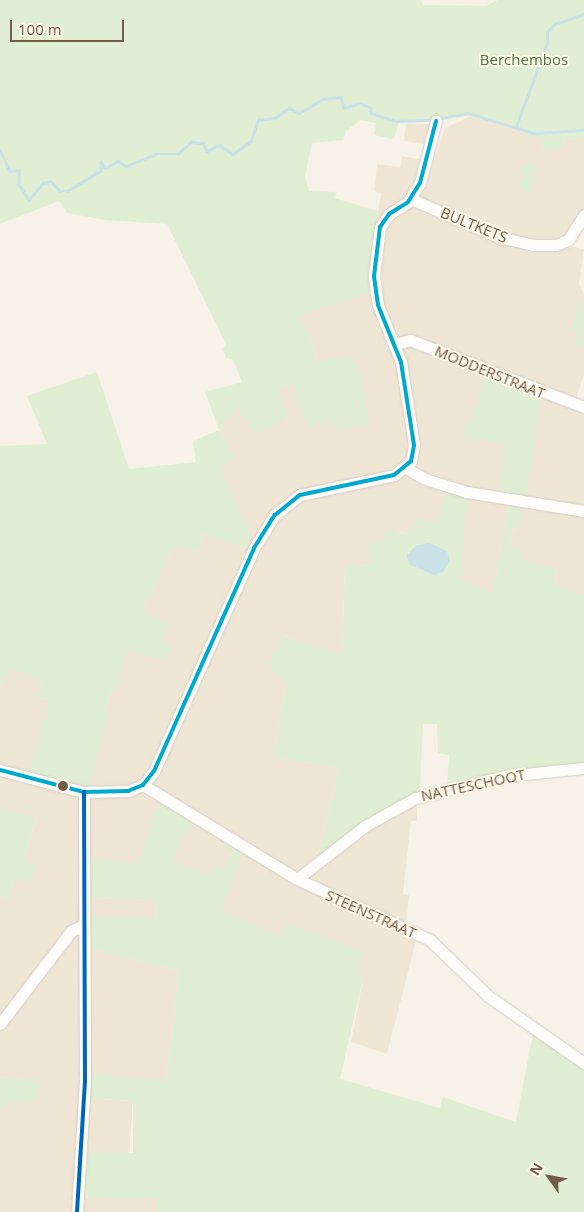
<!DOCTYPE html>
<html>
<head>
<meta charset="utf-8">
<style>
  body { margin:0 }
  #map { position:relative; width:584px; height:1212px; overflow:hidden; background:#f7f2e8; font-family:"Open Sans",sans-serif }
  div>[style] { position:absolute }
  .residential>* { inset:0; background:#f0e6d5; transform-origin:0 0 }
  .green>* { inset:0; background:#e0eed3; transform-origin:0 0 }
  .water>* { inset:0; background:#cae2e7 }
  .stream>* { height:2.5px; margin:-1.25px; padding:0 1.25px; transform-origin:1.25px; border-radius:1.25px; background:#cae2e7 }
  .roads { filter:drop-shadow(0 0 1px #d6cfc7) drop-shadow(0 0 1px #d6cfc7) }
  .minor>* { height:11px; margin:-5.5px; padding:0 5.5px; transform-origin:5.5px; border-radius:5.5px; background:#fefdfc }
  .bus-1>* { height:4px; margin:-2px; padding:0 2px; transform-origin:2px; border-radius:2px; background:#00a9ce }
  .bus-2>* { height:4px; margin:-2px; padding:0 2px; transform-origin:2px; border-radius:2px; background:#0065bd }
  .dots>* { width:14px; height:14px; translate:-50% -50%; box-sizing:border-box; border:2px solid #fff8e9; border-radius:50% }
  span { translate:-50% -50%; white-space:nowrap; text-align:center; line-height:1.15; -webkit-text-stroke:4px #fff8e9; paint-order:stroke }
  .park-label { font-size:15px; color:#4c7b40 }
  .street-label { font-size:15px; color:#755c48 }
  .north { position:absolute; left:524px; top:1152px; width:50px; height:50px; -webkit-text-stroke:4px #fff8e9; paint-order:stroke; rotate:302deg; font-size:14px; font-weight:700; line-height:20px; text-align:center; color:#755c48 }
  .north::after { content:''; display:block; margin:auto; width:18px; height:22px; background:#755c48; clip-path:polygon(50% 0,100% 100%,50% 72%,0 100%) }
  .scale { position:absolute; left:10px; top:20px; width:114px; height:22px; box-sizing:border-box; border:2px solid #755c48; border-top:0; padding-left:6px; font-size:15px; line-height:18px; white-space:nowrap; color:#755c48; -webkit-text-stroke:4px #fff8e9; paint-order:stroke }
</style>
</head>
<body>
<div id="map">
  <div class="residential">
    <i style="clip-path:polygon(471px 116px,510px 122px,532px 139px,541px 138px,542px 151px,564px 148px,563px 140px,584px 137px,584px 220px,568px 246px,584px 249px,579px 284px,584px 294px,571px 330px,578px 333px,576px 345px,584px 348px,584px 374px,575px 402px,584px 404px,584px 596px,554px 583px,557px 569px,522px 560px,510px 547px,513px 528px,519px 529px,509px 502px,493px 595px,460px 580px,463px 526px,436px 524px,407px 534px,399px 531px,386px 539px,372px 563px,355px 567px,345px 564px,342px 656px,283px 635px,286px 682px,273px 757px,339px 768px,317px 860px,417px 800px,417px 821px,411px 821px,403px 894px,409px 895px,406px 925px,417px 937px,387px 1054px,351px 1042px,363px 979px,287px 923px,280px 936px,222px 911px,232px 852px,224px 871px,213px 867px,209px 875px,172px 861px,138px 864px,88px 898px,155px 900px,156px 918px,90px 916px,92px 949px,179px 971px,166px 1080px,79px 1074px,79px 1154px,73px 1212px,0 1212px,0 1112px,8px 1101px,39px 1080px,0 1077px,0 896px,9px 899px,14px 878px,36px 864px,24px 861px,36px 819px,0 808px,0 688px,10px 667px,42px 682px,34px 697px,49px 700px,37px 744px,109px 711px,105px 710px,128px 649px,166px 661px,162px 640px,144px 607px,174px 545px,199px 552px,203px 534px,246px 548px,220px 467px,234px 459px,219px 430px,238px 407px,288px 418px,278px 388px,292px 383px,317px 361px,309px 331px,297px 316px,371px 256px,381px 193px,374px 191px,377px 164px,401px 167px,402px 156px,424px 160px,414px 185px,424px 190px,445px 128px)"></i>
    <i style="clip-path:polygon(406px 124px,431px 124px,427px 145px,404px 141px)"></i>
    <i style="left:87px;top:1098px;width:46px;height:54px;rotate:4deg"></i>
    <i style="left:84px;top:1198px;width:74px;height:14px"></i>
  </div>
  <div class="green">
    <i style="clip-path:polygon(0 0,421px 0,423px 5px,486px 6px,498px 0,584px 0,584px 137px,563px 140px,564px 148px,542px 151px,541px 138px,532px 139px,510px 122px,471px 116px,399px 121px,394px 139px,374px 135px,376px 123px,361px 120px,346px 131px,343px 140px,312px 143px,305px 176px,309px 191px,337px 192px,335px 198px,378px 211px,371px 256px,372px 292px,297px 316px,309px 331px,317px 361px,351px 356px,361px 376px,370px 426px,336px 429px,332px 420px,308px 428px,292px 383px,278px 388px,288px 417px,254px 434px,238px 408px,219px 430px,234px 459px,220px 467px,252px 538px,246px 548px,203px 534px,199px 552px,174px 545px,144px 607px,149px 615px,170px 624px,162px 640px,172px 645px,166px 662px,128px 650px,115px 692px,112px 691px,105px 710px,110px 711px,89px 786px,28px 773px,49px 700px,34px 697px,42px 682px,10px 667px,0 688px,0 446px,47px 444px,27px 396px,97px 372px,129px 469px,196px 462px,193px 441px,219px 430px,205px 392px,242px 382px,233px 360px,226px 358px,223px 349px,226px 344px,167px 224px,105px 220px,67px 213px,59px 201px,0 224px)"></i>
    <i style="left:522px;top:162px;width:13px;height:28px;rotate:4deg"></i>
    <i style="clip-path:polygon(584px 294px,584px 348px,575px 345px,578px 333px,571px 330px)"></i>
    <i style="clip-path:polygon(486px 374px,541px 396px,527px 498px,497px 494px,504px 444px,464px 437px,467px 418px,471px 419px)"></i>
    <i style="clip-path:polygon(447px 491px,468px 495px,460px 580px,493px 594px,509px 502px,523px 504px,519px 529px,513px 528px,510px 547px,525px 549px,523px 560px,557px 569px,554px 583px,584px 596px,584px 766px,447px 785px,449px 755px,438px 753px,437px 724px,423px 724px,420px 791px,384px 810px,317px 860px,339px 768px,273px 757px,286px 682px,267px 668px,282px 635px,342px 655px,345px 564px,354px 562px,355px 567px,372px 563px,369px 544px,385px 539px,382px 534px,390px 529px,407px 534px,416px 517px,436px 524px)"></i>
    <i style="clip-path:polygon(159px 801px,191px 821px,172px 861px,209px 875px,213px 867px,224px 870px,232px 852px,223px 848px,226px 840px,243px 850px,222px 911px,280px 936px,287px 923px,363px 951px,357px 974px,363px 979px,340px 1079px,440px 1108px,443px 1097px,516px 1122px,533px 1033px,584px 1065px,584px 1212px,156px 1212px,157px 1198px,84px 1198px,86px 1152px,133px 1153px,133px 1101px,87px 1098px,90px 1074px,166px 1080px,179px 971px,92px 949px,90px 916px,156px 917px,155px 900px,88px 898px,87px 857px,138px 864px)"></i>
    <i style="clip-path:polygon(0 808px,36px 818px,24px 861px,36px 864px,31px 882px,14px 878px,9px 899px,0 896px)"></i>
    <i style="clip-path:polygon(0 1077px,39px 1080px,36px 1101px,8px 1101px,0 1112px)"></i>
  </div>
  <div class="water">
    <i style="clip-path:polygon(429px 543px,447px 551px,450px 561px,443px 572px,434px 575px,409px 564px,407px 555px,417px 545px)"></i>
  </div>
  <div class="stream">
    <i style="left:441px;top:118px;width:27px;rotate:-10deg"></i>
    <i style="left:468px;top:113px;width:69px;rotate:16.9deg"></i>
    <i style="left:534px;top:133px;width:50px;rotate:-3.4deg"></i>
    <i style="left:516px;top:127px;width:90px;rotate:-69.7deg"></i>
    <i style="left:547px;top:43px;width:11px;rotate:-90deg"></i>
    <i style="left:547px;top:32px;width:11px;rotate:-45deg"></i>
    <i style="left:555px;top:24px;width:31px;rotate:-19deg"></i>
    <i style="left:0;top:150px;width:23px;rotate:65deg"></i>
    <i style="left:10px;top:171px;width:9px;rotate:-6deg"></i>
    <i style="left:19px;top:170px;width:14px;rotate:90deg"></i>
    <i style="left:19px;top:184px;width:19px;rotate:58deg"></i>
    <i style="left:29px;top:200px;width:22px;rotate:-51deg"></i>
    <i style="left:43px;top:183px;width:8px;rotate:-14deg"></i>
    <i style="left:51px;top:181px;width:13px;rotate:48deg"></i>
    <i style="left:60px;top:191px;width:7px"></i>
    <i style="left:67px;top:191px;width:39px;rotate:-31deg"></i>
    <i style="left:100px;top:171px;width:9px;rotate:-84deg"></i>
    <i style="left:101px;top:162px;width:7px;rotate:56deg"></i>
    <i style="left:105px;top:168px;width:15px;rotate:-28deg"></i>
    <i style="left:118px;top:161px;width:9px;rotate:32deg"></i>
    <i style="left:126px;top:166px;width:32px;rotate:-22deg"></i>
    <i style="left:156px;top:154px;width:22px"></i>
    <i style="left:178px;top:154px;width:18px;rotate:-43deg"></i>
    <i style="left:191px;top:142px;width:12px;rotate:5deg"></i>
    <i style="left:203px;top:143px;width:9px;rotate:63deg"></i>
    <i style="left:207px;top:151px;width:14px;rotate:-25deg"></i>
    <i style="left:220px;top:145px;width:16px;rotate:35deg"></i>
    <i style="left:233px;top:154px;width:22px;rotate:-36deg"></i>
    <i style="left:251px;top:141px;width:22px;rotate:-72deg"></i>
    <i style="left:258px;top:120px;width:17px;rotate:-7deg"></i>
    <i style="left:275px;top:118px;width:17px;rotate:-36deg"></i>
    <i style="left:289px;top:108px;width:11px;rotate:27deg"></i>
    <i style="left:299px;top:113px;width:28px;rotate:-30deg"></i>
    <i style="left:323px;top:99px;width:18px;rotate:-6deg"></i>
    <i style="left:341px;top:97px;width:11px;rotate:75deg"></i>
    <i style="left:344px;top:108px;width:17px;rotate:-17deg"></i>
    <i style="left:360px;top:103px;width:12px;rotate:24deg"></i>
    <i style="left:371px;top:108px;width:5px;rotate:90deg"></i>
    <i style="left:371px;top:113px;width:26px;rotate:18deg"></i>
    <i style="left:396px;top:121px;width:36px;rotate:-2deg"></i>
  </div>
  <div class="roads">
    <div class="minor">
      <i style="left:411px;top:199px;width:96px;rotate:23.4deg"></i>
      <i style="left:499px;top:237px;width:36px;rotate:13deg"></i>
      <i style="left:534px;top:245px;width:22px"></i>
      <i style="left:556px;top:245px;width:13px;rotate:-23deg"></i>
      <i style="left:568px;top:240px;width:30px;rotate:-57deg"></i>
      <i style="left:396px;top:344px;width:15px;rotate:-16deg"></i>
      <i style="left:410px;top:340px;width:186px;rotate:21.1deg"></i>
      <i style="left:406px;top:468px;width:22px;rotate:30deg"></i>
      <i style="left:425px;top:479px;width:44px;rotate:17.2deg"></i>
      <i style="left:467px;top:492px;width:119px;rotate:9.2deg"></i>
      <i style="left:0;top:770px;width:87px;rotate:14.7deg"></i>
      <i style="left:84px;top:792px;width:44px;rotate:-1.3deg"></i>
      <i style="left:128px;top:791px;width:16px;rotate:-22deg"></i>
      <i style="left:143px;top:785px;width:18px;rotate:-52deg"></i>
      <i style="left:154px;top:771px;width:244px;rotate:-65.8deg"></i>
      <i style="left:254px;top:548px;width:39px;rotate:-58deg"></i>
      <i style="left:275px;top:515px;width:32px;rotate:-39deg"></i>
      <i style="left:300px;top:495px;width:96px;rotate:-12deg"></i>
      <i style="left:394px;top:475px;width:22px;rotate:-39deg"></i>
      <i style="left:411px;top:461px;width:16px;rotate:-79deg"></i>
      <i style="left:414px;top:445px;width:84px;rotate:-98.9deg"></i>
      <i style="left:401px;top:362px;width:61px;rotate:-112deg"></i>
      <i style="left:378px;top:305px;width:29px;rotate:-98deg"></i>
      <i style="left:374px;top:276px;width:49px;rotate:-83deg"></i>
      <i style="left:380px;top:227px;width:16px;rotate:-55deg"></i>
      <i style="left:389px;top:214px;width:22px;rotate:-32deg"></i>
      <i style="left:408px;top:202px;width:22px;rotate:-58deg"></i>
      <i style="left:420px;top:183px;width:64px;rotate:-75.5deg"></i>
      <i style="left:143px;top:785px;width:180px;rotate:31.4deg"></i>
      <i style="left:297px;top:879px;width:146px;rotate:24.6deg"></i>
      <i style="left:430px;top:940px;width:81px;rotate:44deg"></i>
      <i style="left:488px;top:996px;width:117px;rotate:34.9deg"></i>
      <i style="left:297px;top:879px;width:86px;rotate:-37.9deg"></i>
      <i style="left:365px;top:826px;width:57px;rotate:-29.2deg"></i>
      <i style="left:415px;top:798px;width:93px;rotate:-13.7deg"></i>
      <i style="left:505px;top:776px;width:79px;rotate:-5.8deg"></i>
      <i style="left:0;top:1024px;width:117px;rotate:-52.6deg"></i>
      <i style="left:71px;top:931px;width:12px;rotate:-24deg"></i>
      <i style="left:77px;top:1212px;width:131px;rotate:-86.5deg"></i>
      <i style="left:85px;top:1081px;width:289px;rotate:-90.2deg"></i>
    </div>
  </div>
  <div class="bus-1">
    <i style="left:0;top:770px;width:87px;rotate:14.7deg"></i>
    <i style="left:84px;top:792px;width:44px;rotate:-1.3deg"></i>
    <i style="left:128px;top:791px;width:16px;rotate:-22deg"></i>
    <i style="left:143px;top:785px;width:18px;rotate:-52deg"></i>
    <i style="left:154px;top:771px;width:244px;rotate:-65.8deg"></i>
    <i style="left:254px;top:548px;width:39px;rotate:-58deg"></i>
    <i style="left:275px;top:515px;width:32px;rotate:-39deg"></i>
    <i style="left:300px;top:495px;width:96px;rotate:-12deg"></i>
    <i style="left:394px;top:475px;width:22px;rotate:-39deg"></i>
    <i style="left:411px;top:461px;width:16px;rotate:-79deg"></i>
    <i style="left:414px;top:445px;width:84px;rotate:-98.9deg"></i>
    <i style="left:401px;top:362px;width:61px;rotate:-112deg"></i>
    <i style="left:378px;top:305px;width:29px;rotate:-98deg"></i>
    <i style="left:374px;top:276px;width:49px;rotate:-83deg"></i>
    <i style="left:380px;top:227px;width:16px;rotate:-55deg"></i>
    <i style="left:389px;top:214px;width:22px;rotate:-32deg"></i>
    <i style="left:408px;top:202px;width:22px;rotate:-58deg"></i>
    <i style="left:420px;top:183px;width:64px;rotate:-75.5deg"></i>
  </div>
  <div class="bus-2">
    <i style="left:77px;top:1212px;width:131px;rotate:-86.5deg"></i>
    <i style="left:85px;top:1081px;width:289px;rotate:-90.2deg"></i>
  </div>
  <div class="dots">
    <i style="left:63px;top:786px;background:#755c48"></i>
  </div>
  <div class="park-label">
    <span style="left:524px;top:60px">Berchembos</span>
  </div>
  <div class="street-label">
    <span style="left:474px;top:225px;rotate:22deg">BULTKETS</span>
    <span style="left:490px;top:372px;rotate:22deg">MODDERSTRAAT</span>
    <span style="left:473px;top:785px;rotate:-12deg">NATTESCHOOT</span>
    <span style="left:371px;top:914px;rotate:24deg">STEENSTRAAT</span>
  </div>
  <div class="north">N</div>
  <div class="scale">100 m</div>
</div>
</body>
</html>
